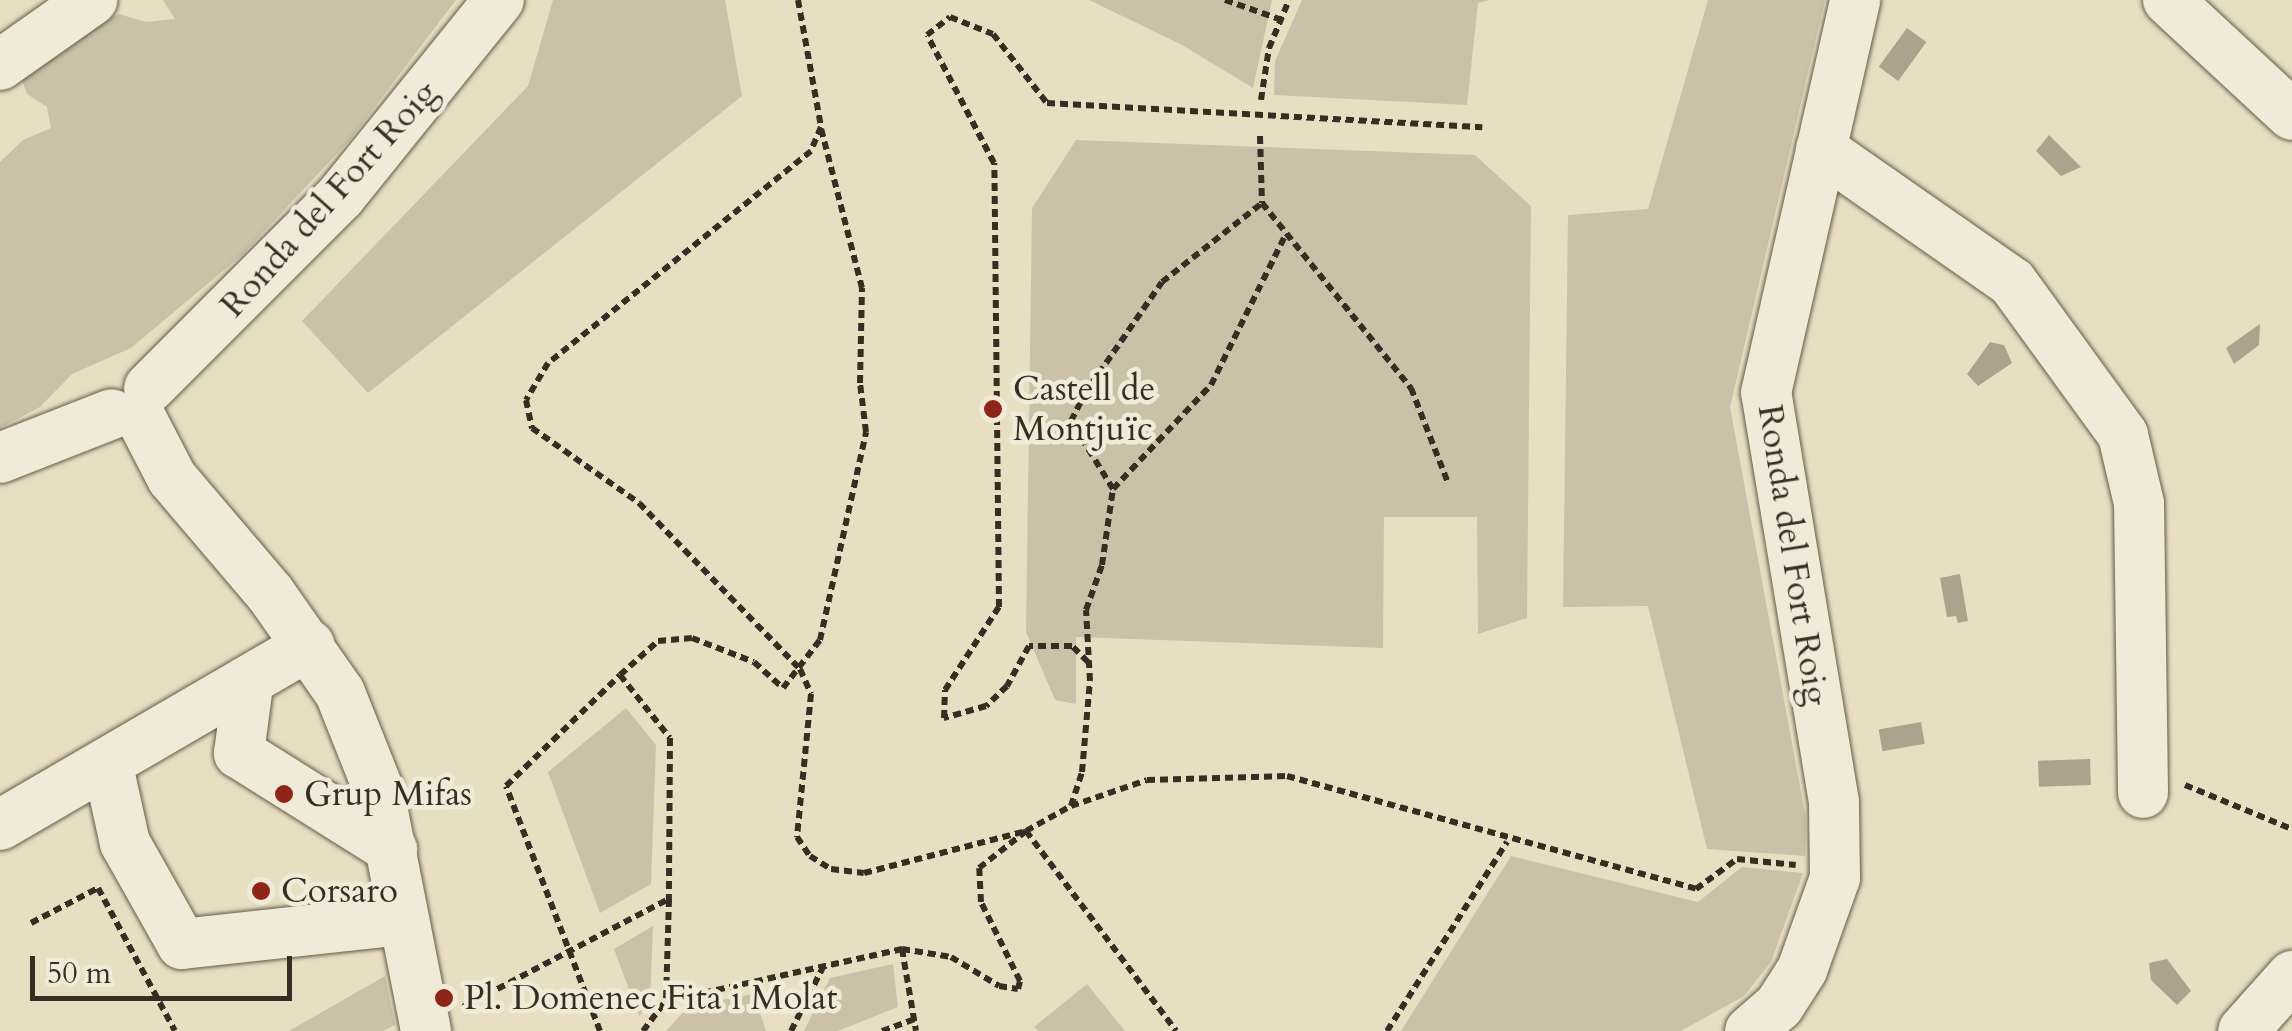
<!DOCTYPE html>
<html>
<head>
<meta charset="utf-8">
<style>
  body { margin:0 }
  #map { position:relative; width:2292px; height:1031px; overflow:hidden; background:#e8dfc3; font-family:Cardo,serif }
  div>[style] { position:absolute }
  .green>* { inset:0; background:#cac1a8 }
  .water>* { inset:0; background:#aca28d; transform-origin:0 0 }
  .path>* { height:6px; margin-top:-3px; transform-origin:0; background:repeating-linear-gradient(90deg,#392d23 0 8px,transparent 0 13px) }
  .roads { filter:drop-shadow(0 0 2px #655a4b) drop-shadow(0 0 2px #655a4b) }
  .minor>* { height:50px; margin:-25px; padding:0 25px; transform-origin:25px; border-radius:25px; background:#f0ead8 }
  .dots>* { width:28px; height:28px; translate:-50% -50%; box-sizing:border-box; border:5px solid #f0ead8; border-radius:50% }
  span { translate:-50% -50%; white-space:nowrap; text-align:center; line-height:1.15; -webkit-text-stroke:9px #f0ead8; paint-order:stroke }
  .street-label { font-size:35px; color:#392d23 }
  .poi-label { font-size:35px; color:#392d23 }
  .left { translate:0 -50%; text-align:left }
  .scale { position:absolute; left:30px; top:956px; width:262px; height:45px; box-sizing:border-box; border:5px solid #392d23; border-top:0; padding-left:12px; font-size:30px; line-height:35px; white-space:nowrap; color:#392d23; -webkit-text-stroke:8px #f0ead8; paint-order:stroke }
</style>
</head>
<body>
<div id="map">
  <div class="green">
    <i style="clip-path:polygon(163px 0,456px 0,348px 142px,242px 255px,131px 348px,72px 374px,40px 407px,0 428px,0 162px,23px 140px,51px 128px,47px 107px,27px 94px,21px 77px,90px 25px,119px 14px,146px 22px,175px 19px)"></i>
    <i style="clip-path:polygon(553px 0,725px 0,742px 96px,368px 393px,302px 321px,528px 86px)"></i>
    <i style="clip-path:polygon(1089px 0,1272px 0,1253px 88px,1182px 45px)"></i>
    <i style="clip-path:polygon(1302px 0,1490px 0,1478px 3px,1467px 105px,1274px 95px,1275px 61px)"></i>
    <i style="clip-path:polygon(1708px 0,1825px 0,1730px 407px,1806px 819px,1805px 856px,1707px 849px,1648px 606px,1563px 607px,1568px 215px,1648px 209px)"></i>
    <i style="clip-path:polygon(1076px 140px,1475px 155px,1531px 206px,1527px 618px,1478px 634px,1477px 517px,1384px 517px,1383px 648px,1076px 637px,1076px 704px,1055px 700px,1026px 632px,1032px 208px)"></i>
    <i style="clip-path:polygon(626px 708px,656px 745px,651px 884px,600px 913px,548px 772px)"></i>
    <i style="clip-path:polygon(1511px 856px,1698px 902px,1742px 867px,1803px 873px,1771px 962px,1744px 996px,1681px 1031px,1401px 1031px)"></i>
    <i style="clip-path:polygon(653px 926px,650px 1003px,639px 1016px,614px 949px)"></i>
    <i style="clip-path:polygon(893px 964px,898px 1007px,838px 1031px,804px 1031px,830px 978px)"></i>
    <i style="clip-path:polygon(385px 976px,395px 1025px,383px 1031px,289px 1031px)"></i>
    <i style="clip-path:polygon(1087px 984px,1125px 1031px,1038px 1031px,1034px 1027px)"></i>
    <i style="clip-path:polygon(754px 994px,766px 1031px,666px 1031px,689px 1006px)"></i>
  </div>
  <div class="water">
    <i style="left:1907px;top:28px;width:24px;height:48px;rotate:36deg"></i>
    <i style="clip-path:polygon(2049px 135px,2081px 167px,2061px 176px,2036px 151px)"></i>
    <i style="clip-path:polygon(2260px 324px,2259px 345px,2234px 364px,2226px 348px)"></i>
    <i style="clip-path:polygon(1990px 342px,2004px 345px,2012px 363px,1978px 386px,1967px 374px)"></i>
    <i style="clip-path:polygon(1960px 574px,1968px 621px,1958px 623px,1956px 616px,1947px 617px,1940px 578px)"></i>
    <i style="left:1921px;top:722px;width:22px;height:43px;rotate:80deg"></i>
    <i style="left:2090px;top:759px;width:26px;height:52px;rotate:88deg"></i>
    <i style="clip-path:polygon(2167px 959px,2191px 991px,2177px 1005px,2151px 980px,2149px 963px)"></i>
  </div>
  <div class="path">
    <i style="left:798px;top:0;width:129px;rotate:79.7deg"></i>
    <i style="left:821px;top:127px;width:26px;rotate:113deg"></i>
    <i style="left:811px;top:151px;width:338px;rotate:141.1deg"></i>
    <i style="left:548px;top:363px;width:43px;rotate:120.7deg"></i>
    <i style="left:526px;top:400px;width:29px;rotate:78deg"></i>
    <i style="left:532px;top:428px;width:131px;rotate:35deg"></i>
    <i style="left:639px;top:503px;width:231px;rotate:45.9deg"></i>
    <i style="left:800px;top:669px;width:27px;rotate:66deg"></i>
    <i style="left:811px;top:694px;width:144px;rotate:95.6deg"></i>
    <i style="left:797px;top:837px;width:23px;rotate:56deg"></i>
    <i style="left:810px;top:856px;width:25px;rotate:32deg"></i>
    <i style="left:831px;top:869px;width:33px;rotate:7deg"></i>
    <i style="left:864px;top:873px;width:167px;rotate:-14.5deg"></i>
    <i style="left:1026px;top:831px;width:51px;rotate:-29.1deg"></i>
    <i style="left:1071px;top:806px;width:36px;rotate:-72deg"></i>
    <i style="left:1082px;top:772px;width:91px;rotate:-85deg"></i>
    <i style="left:1090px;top:681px;width:71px;rotate:-93.2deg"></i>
    <i style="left:1086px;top:610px;width:48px;rotate:-70.4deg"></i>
    <i style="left:1102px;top:565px;width:77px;rotate:-81.8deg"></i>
    <i style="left:1113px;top:489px;width:143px;rotate:-46.7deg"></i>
    <i style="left:1211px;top:385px;width:169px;rotate:-63.6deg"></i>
    <i style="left:1225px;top:0;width:57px;rotate:19.4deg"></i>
    <i style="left:1261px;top:100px;width:53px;rotate:-81.3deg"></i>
    <i style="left:1269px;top:48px;width:52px;rotate:-67.4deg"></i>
    <i style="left:1260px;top:136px;width:67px;rotate:88.3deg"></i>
    <i style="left:1262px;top:203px;width:238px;rotate:51.2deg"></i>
    <i style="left:1411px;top:388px;width:102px;rotate:68.7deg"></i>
    <i style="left:1113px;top:489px;width:80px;rotate:-121.7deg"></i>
    <i style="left:1071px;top:421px;width:29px;rotate:-63deg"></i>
    <i style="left:1084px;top:395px;width:137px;rotate:-55.4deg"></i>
    <i style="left:1162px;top:282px;width:127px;rotate:-38.3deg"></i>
    <i style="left:1088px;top:662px;width:23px;rotate:-135deg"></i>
    <i style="left:1072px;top:646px;width:43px;rotate:180deg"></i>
    <i style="left:1029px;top:646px;width:46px;rotate:118.8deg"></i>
    <i style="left:1007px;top:686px;width:29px;rotate:136deg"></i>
    <i style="left:986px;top:706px;width:44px;rotate:164.1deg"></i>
    <i style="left:944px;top:718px;width:28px;rotate:-88deg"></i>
    <i style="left:945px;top:690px;width:99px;rotate:-57deg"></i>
    <i style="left:999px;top:607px;width:444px;rotate:-90.6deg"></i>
    <i style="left:994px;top:163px;width:144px;rotate:-117.6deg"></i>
    <i style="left:927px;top:35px;width:29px;rotate:-38deg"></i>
    <i style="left:950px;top:17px;width:46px;rotate:21.6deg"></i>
    <i style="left:993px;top:34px;width:88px;rotate:52deg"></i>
    <i style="left:1047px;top:103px;width:436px;rotate:3.2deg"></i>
    <i style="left:620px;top:675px;width:51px;rotate:-41.8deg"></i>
    <i style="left:658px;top:641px;width:34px;rotate:-5deg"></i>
    <i style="left:692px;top:638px;width:66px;rotate:21.2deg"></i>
    <i style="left:754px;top:662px;width:39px;rotate:42deg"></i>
    <i style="left:783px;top:688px;width:61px;rotate:-52.4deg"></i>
    <i style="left:820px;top:640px;width:213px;rotate:-77.5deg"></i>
    <i style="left:866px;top:432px;width:49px;rotate:-97deg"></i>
    <i style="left:860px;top:383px;width:95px;rotate:-88.8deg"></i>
    <i style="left:862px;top:288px;width:165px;rotate:-104.4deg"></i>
    <i style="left:2185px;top:785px;width:116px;rotate:22.4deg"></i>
    <i style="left:1071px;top:806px;width:80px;rotate:-18.9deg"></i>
    <i style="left:1147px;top:780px;width:140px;rotate:-1.6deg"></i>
    <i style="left:1287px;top:776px;width:424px;rotate:15.4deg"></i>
    <i style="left:1696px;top:889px;width:51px;rotate:-36.2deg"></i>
    <i style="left:1737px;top:859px;width:59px;rotate:5.8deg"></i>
    <i style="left:31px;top:923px;width:76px;rotate:-27.6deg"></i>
    <i style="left:98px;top:888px;width:162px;rotate:61.7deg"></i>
    <i style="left:902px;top:949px;width:50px;rotate:9.3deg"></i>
    <i style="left:951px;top:957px;width:56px;rotate:31.1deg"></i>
    <i style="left:999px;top:986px;width:19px;rotate:9deg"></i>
    <i style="left:1018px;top:989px;width:8px;rotate:-76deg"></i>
    <i style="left:1020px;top:981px;width:88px;rotate:-116.3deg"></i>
    <i style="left:981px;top:902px;width:34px;rotate:-93deg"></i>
    <i style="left:979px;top:868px;width:60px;rotate:-38.2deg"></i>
    <i style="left:1026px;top:831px;width:250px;rotate:53.1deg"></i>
    <i style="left:463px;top:1007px;width:233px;rotate:-27.7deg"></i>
    <i style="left:669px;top:899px;width:102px;rotate:91.7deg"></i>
    <i style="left:666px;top:1001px;width:242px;rotate:-12.4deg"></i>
    <i style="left:902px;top:949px;width:83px;rotate:80.3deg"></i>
    <i style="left:600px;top:1031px;width:262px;rotate:-111deg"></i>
    <i style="left:506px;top:786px;width:159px;rotate:-44.2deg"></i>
    <i style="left:620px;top:675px;width:80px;rotate:51.6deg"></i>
    <i style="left:670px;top:738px;width:161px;rotate:90.4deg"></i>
    <i style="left:643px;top:1031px;width:38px;rotate:-53deg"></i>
    <i style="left:791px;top:1031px;width:72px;rotate:-63.4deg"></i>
    <i style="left:882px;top:1031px;width:35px;rotate:-20deg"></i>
    <i style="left:1387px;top:1031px;width:224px;rotate:-57.6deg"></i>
  </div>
  <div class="roads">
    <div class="minor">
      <i style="left:2168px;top:0;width:169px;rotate:42.8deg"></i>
      <i style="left:0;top:65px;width:113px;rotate:-35.2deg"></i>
      <i style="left:1821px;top:149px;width:233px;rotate:34.9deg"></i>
      <i style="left:2012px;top:282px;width:189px;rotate:54deg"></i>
      <i style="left:2123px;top:435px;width:70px;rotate:76.8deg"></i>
      <i style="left:2139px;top:503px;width:290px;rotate:89.2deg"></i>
      <i style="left:149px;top:388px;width:270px;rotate:-45deg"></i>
      <i style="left:340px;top:197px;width:253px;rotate:-51.1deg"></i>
      <i style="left:142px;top:420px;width:65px;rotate:62.7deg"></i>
      <i style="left:172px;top:478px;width:151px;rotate:49.6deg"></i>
      <i style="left:270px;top:593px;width:122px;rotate:55deg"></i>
      <i style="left:340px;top:693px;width:105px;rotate:68.3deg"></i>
      <i style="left:379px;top:791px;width:245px;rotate:78.9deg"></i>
      <i style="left:0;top:458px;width:120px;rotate:-21.4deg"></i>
      <i style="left:248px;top:685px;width:69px;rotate:97.5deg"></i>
      <i style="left:239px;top:753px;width:181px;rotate:32.1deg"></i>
      <i style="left:108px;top:766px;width:79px;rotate:77.6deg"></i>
      <i style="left:125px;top:843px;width:116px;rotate:60.6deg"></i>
      <i style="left:182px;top:944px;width:223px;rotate:-6.2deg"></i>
      <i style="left:0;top:825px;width:358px;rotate:-30.2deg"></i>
      <i style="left:1750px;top:1031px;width:38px;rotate:-41deg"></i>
      <i style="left:1779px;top:1006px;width:43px;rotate:-57.4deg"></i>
      <i style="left:1802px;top:970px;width:98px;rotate:-70.3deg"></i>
      <i style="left:1835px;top:878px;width:76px;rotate:-90.8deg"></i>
      <i style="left:1834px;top:802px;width:415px;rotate:-99.4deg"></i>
      <i style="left:1766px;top:393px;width:403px;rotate:-77.2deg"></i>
      <i style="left:2243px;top:1031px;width:74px;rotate:-48.3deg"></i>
    </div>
  </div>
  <div class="dots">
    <i style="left:993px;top:409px;background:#8f2418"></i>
    <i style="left:284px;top:794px;background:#8f2418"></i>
    <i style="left:261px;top:891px;background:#8f2418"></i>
    <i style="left:444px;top:998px;background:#8f2418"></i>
  </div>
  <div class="street-label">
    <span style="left:329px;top:199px;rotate:-48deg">Ronda del Fort Roig</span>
    <span style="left:1793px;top:555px;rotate:81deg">Ronda del Fort Roig</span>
  </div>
  <div class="poi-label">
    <span class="left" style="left:1013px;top:409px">Castell de<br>Montjuïc</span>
    <span class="left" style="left:304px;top:794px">Grup Mifas</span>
    <span class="left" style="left:281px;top:891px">Corsaro</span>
    <span class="left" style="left:464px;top:998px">Pl. Domenec Fita i Molat</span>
  </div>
  <div class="scale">50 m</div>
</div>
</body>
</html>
